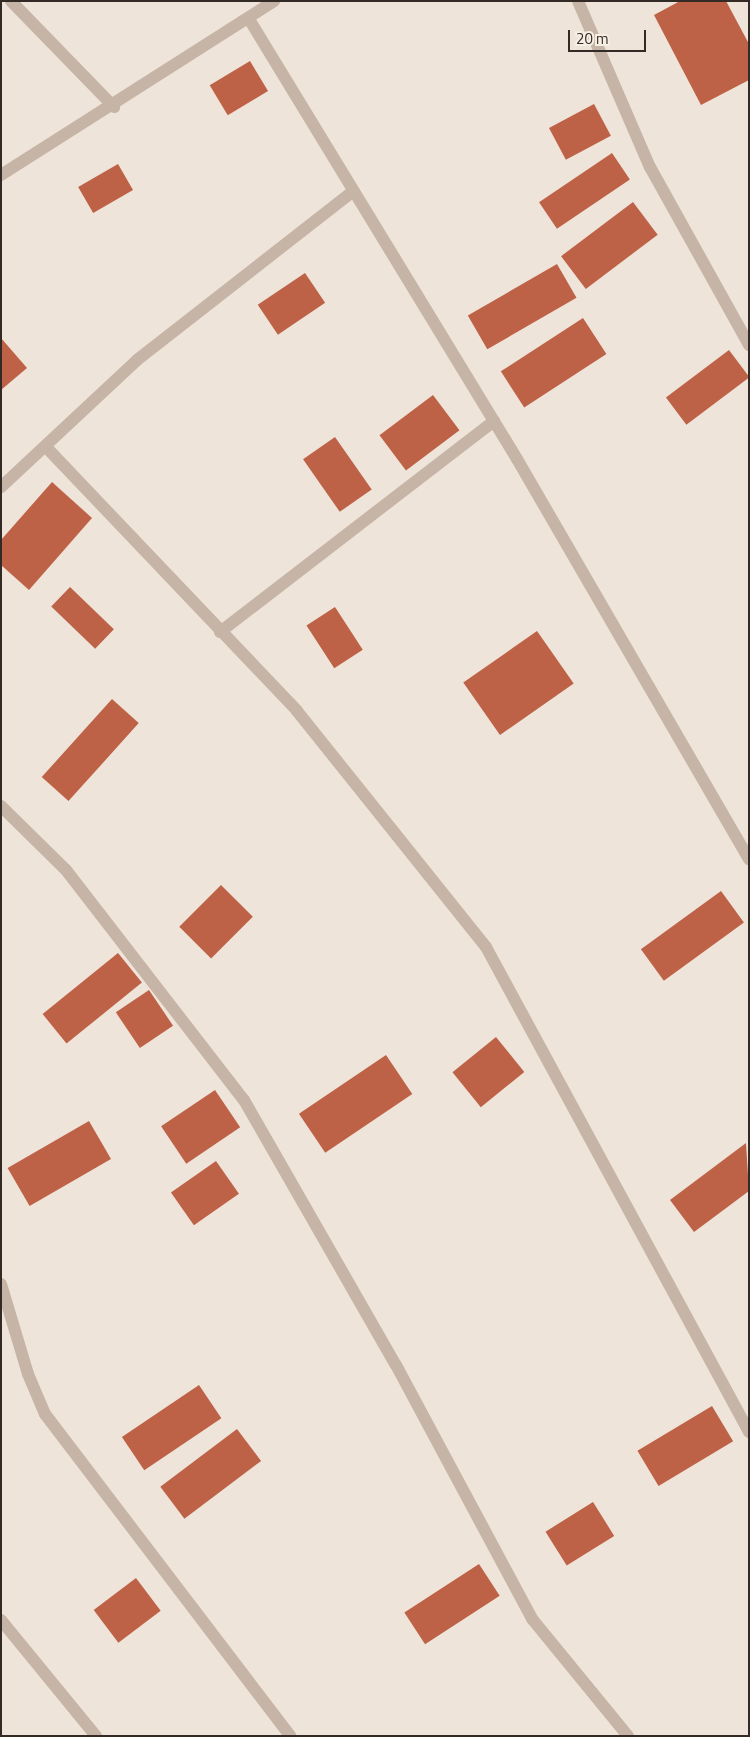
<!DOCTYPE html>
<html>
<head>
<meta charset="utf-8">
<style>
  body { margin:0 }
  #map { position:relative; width:750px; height:1737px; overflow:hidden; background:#efe4d9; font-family:"Titillium Web",sans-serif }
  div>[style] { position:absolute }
  .building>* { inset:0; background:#be6247; transform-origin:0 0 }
  .street>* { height:12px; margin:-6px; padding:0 6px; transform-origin:6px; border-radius:6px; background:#c6b4a6 }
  span { translate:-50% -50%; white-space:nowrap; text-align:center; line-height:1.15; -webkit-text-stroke:4px #f7eee4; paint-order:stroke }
  .frame { position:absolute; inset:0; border:2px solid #332a26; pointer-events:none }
  .scale { position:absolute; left:568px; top:30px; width:78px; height:22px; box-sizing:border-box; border:2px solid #332a26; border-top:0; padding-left:6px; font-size:15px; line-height:18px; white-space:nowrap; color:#332a26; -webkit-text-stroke:4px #f7eee4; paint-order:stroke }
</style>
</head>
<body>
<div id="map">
  <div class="building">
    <i style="clip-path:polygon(680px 1px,726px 1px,749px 44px,749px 80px,701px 105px,654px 15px)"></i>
    <i style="left:250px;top:61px;width:35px;height:47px;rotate:59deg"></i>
    <i style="left:594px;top:104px;width:36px;height:51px;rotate:62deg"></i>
    <i style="left:612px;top:153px;width:32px;height:88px;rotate:56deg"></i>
    <i style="left:118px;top:164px;width:30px;height:46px;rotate:60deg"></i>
    <i style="left:633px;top:202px;width:41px;height:90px;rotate:53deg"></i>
    <i style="left:557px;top:264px;width:39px;height:103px;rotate:60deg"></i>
    <i style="left:305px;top:273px;width:36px;height:57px;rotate:56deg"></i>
    <i style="left:583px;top:318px;width:43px;height:98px;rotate:57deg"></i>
    <i style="clip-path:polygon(1px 338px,27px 368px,1px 390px)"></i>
    <i style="left:729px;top:350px;width:34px;height:79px;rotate:53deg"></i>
    <i style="left:433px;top:395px;width:44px;height:67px;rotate:53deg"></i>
    <i style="left:335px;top:437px;width:64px;height:39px;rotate:55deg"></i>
    <i style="clip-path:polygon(52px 482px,92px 518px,29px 590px,1px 565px,1px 540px)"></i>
    <i style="left:70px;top:587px;width:61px;height:27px;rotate:44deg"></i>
    <i style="left:335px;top:607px;width:51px;height:34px;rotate:57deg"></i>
    <i style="left:537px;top:631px;width:64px;height:90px;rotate:55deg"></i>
    <i style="left:112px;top:699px;width:36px;height:105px;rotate:42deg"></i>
    <i style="left:221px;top:885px;width:45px;height:59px;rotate:45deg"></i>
    <i style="left:721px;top:891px;width:39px;height:99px;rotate:54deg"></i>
    <i style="left:118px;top:953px;width:38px;height:97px;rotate:51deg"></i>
    <i style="left:149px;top:990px;width:43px;height:40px;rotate:56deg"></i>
    <i style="left:496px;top:1037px;width:45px;height:56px;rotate:51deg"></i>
    <i style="left:386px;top:1055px;width:47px;height:105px;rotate:56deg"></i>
    <i style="left:215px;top:1090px;width:45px;height:65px;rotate:56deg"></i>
    <i style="left:89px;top:1121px;width:44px;height:94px;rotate:60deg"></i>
    <i style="clip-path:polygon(746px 1143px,749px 1191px,694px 1232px,670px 1200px)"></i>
    <i style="left:216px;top:1161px;width:40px;height:55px;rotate:55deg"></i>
    <i style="left:199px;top:1385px;width:40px;height:93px;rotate:56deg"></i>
    <i style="left:712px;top:1406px;width:41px;height:87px;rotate:59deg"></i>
    <i style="left:237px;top:1429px;width:40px;height:96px;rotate:53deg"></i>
    <i style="left:593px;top:1502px;width:40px;height:56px;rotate:58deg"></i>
    <i style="left:479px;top:1564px;width:38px;height:89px;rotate:57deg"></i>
    <i style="left:136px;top:1578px;width:41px;height:53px;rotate:53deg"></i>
  </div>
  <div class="street">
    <i style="left:11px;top:1px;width:148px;rotate:45.8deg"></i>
    <i style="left:578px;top:1px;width:181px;rotate:66.6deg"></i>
    <i style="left:650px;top:167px;width:204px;rotate:60.9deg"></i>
    <i style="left:249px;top:19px;width:515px;rotate:58.65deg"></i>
    <i style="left:517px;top:459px;width:463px;rotate:59.9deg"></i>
    <i style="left:1px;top:175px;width:324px;rotate:-32.5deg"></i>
    <i style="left:46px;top:447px;width:364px;rotate:46.4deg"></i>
    <i style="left:297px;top:711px;width:302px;rotate:51.3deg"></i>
    <i style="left:486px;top:947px;width:552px;rotate:61.53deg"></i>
    <i style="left:1px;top:487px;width:186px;rotate:-43deg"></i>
    <i style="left:137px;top:360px;width:271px;rotate:-38deg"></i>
    <i style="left:220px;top:632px;width:346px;rotate:-37.6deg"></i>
    <i style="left:1px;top:806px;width:91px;rotate:44.6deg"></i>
    <i style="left:66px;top:870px;width:291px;rotate:52.3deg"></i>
    <i style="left:244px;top:1100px;width:305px;rotate:60.2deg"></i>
    <i style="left:396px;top:1365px;width:289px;rotate:61.8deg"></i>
    <i style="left:533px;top:1620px;width:150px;rotate:50.7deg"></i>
    <i style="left:1px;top:1284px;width:94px;rotate:73.3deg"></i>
    <i style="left:28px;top:1374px;width:43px;rotate:67deg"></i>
    <i style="left:45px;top:1414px;width:405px;rotate:52.7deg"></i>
    <i style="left:1px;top:1620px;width:150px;rotate:50.7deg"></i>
  </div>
  <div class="frame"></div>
  <div class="scale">20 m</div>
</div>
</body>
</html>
